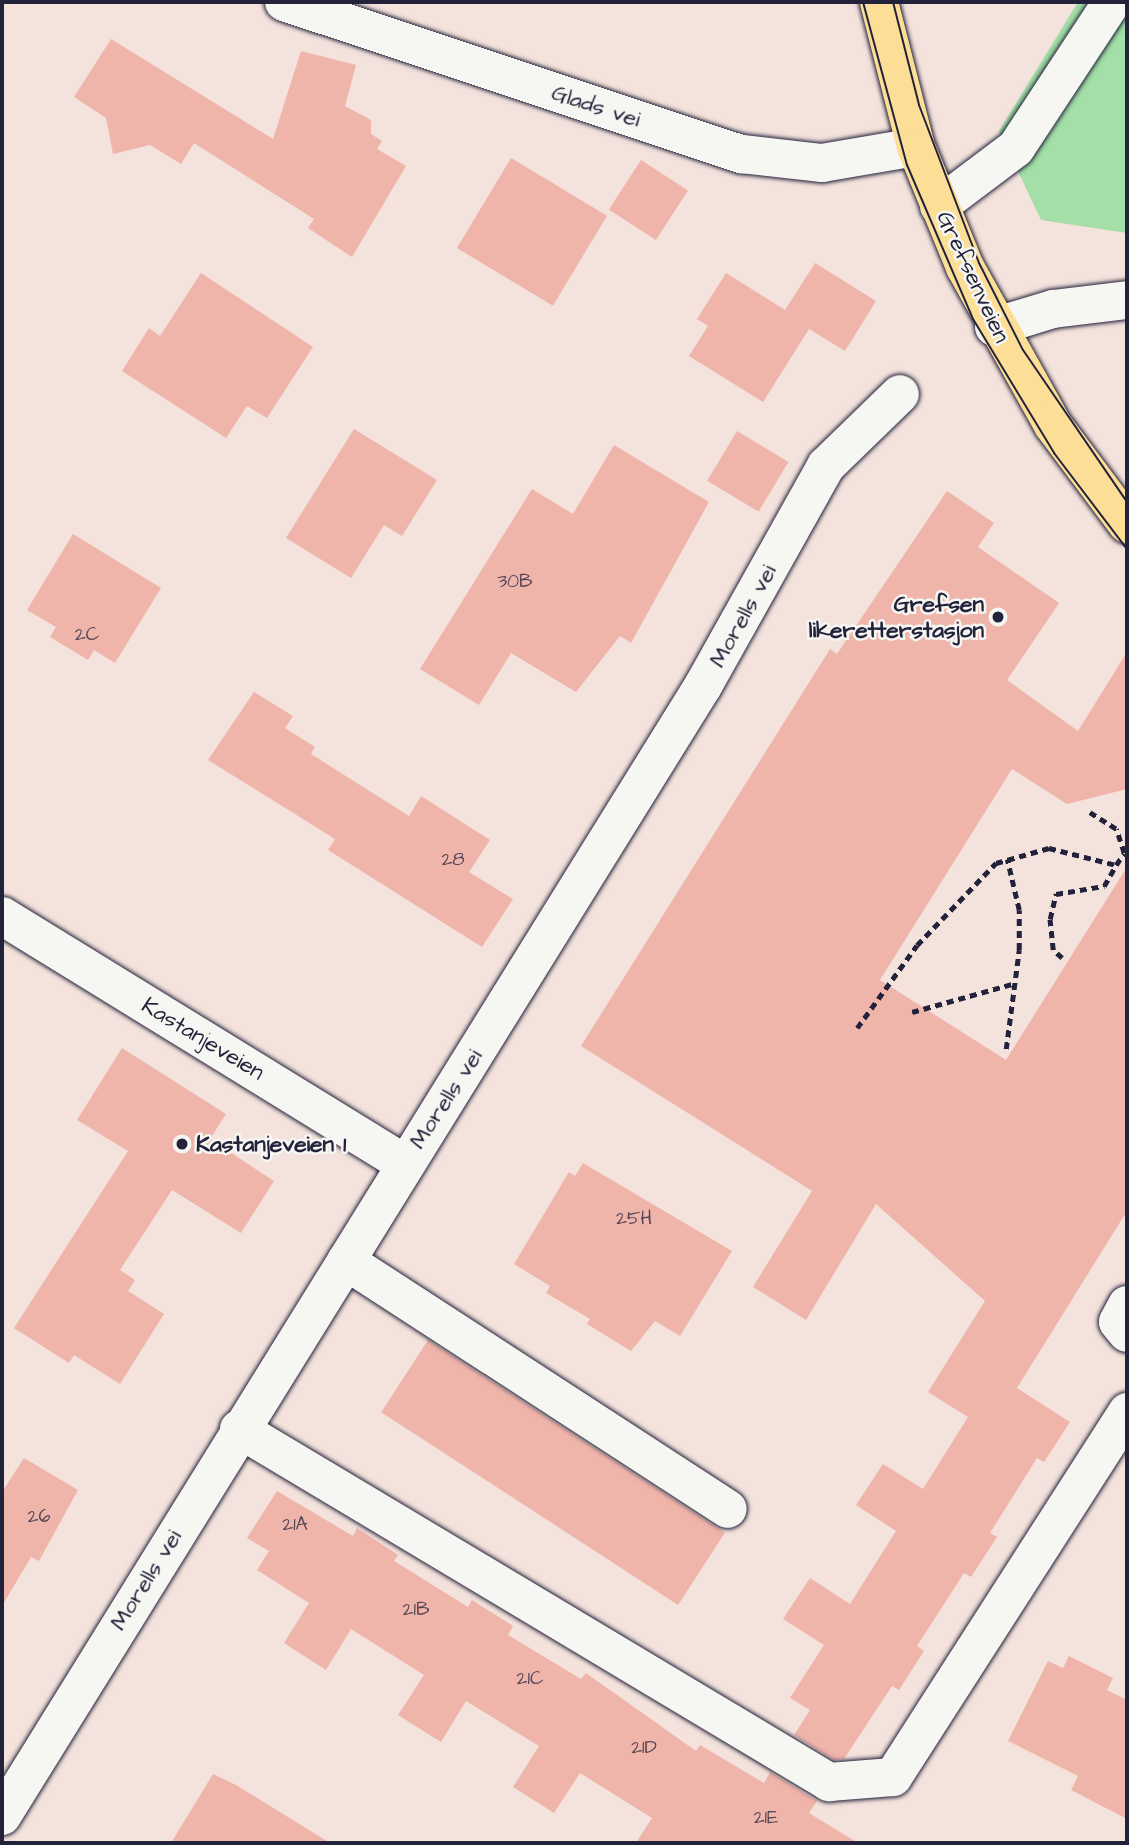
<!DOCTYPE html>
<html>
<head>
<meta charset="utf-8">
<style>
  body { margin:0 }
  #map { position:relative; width:1129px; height:1845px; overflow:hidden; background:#f4e2dc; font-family:"Architects Daughter",sans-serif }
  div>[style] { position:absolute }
  .green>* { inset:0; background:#a3dfa7 }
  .building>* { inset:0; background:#efb4aa; transform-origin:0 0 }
  .path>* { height:4.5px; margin-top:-2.25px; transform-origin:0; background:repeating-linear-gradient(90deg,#22223b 0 7px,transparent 0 12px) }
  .roads { filter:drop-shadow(0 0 2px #22223b) drop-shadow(0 0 2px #22223b) }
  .minor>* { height:38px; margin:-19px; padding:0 19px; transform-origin:19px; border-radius:19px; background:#f6f6f2 }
  .major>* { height:38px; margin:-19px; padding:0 19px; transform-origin:19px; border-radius:19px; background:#fdde96 }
  .tram>* { height:2px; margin:-1px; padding:0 1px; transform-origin:1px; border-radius:1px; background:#22223b }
  .dots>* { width:19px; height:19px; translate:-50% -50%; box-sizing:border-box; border:4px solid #f6f6f2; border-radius:50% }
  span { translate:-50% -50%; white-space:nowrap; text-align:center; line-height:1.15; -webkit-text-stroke:5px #f6f6f2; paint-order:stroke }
  .number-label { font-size:19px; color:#554657 }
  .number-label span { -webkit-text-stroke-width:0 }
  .street-label { font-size:23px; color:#22223b }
  .poi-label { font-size:23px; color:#22223b; font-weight:700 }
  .right { translate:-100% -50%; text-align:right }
  .left { translate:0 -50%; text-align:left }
  .frame { position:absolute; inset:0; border:4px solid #22223b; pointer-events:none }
</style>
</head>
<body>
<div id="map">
  <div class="green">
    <i style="clip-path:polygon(1078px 2px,1127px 2px,1127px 233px,1041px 220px,999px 131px)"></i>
  </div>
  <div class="building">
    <i style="clip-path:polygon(111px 39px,273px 139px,301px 51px,356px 65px,345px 106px,371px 120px,371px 134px,382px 141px,377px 149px,406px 166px,352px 257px,308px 228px,314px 219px,194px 143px,181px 164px,150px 145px,113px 154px,106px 118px,74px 97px)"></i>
    <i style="left:511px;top:158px;width:112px;height:105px;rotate:31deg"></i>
    <i style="left:641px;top:160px;width:56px;height:59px;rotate:33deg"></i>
    <i style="clip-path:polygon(815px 263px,876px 301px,845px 351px,809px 329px,763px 402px,689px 356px,708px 326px,697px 319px,726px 273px,785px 310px)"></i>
    <i style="clip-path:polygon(201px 273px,313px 347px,267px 418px,247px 406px,226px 438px,122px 371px,149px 328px,160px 336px)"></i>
    <i style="clip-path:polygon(354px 429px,437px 480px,402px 536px,384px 525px,351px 578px,286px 538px)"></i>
    <i style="left:737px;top:431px;width:60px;height:58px;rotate:31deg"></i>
    <i style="clip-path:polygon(614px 445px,709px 502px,631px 643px,620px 636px,576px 692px,511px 653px,479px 705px,420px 669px,532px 489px,573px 514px)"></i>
    <i style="clip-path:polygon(947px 491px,994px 523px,978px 547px,1059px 603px,1007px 680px,1078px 731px,1127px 652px,1127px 789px,1067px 804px,1012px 769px,880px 980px,1006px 1060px,1127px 867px,1127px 1211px,1017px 1388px,1070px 1422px,1044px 1462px,1037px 1458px,990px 1533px,997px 1537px,971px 1577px,964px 1573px,917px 1646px,924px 1651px,899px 1690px,892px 1686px,844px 1759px,834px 1760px,794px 1735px,810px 1710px,790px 1698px,824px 1645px,783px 1619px,810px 1578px,850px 1604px,896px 1531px,856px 1505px,883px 1464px,923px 1489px,968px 1417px,928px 1392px,985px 1301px,876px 1204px,806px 1320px,753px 1287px,812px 1191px,581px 1046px,830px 649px,837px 654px)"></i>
    <i style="clip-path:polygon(73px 534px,161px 588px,115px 663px,94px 650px,88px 660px,50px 637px,56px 627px,27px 610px)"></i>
    <i style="clip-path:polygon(254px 692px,293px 716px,285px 728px,315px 747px,311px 754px,409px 816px,421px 796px,490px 840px,469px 872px,513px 899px,482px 947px,328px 850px,335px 839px,208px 760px)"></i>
    <i style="clip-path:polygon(122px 1048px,226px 1114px,210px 1139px,274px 1181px,241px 1233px,172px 1190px,120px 1270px,135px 1280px,128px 1291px,164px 1314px,120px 1384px,74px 1355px,69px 1363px,14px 1328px,128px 1151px,77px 1120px)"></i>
    <i style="clip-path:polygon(583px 1163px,732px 1251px,680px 1336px,655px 1321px,631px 1351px,587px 1324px,590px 1319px,546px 1293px,550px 1286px,514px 1264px,569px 1172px,575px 1176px)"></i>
    <i style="left:428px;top:1340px;width:354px;height:86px;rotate:33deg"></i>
    <i style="clip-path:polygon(24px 1458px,78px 1490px,39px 1561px,31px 1557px,2px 1606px,2px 1492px)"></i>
    <i style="clip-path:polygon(277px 1491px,353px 1536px,357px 1528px,398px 1555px,394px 1561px,468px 1607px,472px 1600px,513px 1626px,508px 1635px,581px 1679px,586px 1673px,696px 1751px,700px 1745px,764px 1783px,770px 1772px,817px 1801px,809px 1813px,858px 1843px,636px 1843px,652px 1818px,580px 1773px,554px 1813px,513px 1787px,539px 1746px,466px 1701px,441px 1742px,398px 1715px,424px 1675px,351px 1629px,326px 1670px,284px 1643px,309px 1603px,257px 1570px,269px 1551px,247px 1538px)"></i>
    <i style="clip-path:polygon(1069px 1656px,1113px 1678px,1107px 1690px,1127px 1700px,1127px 1819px,1071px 1790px,1078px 1776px,1008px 1741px,1048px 1661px,1063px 1668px)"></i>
    <i style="clip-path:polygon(213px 1774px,236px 1785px,330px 1843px,171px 1843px)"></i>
  </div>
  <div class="path">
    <i style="left:1062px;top:958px;width:12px;rotate:-138deg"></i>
    <i style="left:1053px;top:950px;width:31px;rotate:-96deg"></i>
    <i style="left:1050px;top:919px;width:26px;rotate:-77deg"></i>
    <i style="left:1056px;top:894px;width:49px;rotate:-9.5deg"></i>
    <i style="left:1104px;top:886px;width:24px;rotate:-60deg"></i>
    <i style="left:912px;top:1012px;width:108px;rotate:-15.6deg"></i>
    <i style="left:857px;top:1028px;width:102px;rotate:-54.1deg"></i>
    <i style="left:917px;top:945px;width:114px;rotate:-46.1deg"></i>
    <i style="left:996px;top:863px;width:55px;rotate:-15.8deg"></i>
    <i style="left:1049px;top:848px;width:69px;rotate:14.2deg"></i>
    <i style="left:1116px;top:865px;width:14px;rotate:-56deg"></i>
    <i style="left:1124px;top:853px;width:25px;rotate:-108deg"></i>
    <i style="left:1116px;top:829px;width:31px;rotate:-148deg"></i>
    <i style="left:1006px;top:1049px;width:100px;rotate:-82.5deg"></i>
    <i style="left:1019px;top:950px;width:40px;rotate:-90deg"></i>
    <i style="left:1019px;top:910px;width:52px;rotate:-103.2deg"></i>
  </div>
  <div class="roads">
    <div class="minor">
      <i style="left:284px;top:2px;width:483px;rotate:18.4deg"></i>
      <i style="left:742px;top:154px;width:81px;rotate:6.4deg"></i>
      <i style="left:822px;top:163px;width:95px;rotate:-9.7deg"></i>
      <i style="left:939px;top:206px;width:96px;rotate:-37deg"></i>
      <i style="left:1016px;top:148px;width:175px;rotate:-56.7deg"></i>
      <i style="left:994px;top:327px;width:62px;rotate:-17deg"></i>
      <i style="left:1053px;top:309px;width:75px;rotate:-6.9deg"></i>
      <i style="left:2px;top:916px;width:472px;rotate:31.6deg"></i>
      <i style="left:346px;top:1261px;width:455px;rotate:33deg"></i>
      <i style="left:1127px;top:1305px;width:19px;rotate:118deg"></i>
      <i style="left:1118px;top:1322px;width:14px;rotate:51deg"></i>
      <i style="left:239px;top:1429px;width:688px;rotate:30.89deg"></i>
      <i style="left:829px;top:1782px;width:64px;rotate:-4.5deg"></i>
      <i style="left:893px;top:1777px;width:434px;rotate:-57.3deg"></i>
      <i style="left:2px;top:1816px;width:1330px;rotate:-58.19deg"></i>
      <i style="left:703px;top:686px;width:252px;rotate:-60.8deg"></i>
      <i style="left:826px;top:466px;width:103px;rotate:-44.2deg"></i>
    </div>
    <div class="major">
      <i style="left:879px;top:2px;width:150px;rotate:75.7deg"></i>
      <i style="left:916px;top:147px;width:130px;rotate:67.8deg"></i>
      <i style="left:965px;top:267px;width:181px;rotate:60.9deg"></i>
      <i style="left:1053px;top:425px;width:124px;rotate:53.2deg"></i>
    </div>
  </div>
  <div class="tram">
    <i style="left:863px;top:2px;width:169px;rotate:74.9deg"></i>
    <i style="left:907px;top:165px;width:168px;rotate:66.8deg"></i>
    <i style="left:973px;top:319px;width:157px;rotate:58.8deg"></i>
    <i style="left:1054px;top:453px;width:121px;rotate:52.8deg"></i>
    <i style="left:893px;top:2px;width:106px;rotate:75.8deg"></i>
    <i style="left:919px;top:105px;width:169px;rotate:69.2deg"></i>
    <i style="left:979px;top:263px;width:97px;rotate:63.2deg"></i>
    <i style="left:1023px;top:350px;width:184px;rotate:55.6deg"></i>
  </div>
  <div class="dots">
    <i style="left:998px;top:617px;background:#22223b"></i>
    <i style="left:182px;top:1144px;background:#22223b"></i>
  </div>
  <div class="number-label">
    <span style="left:515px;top:582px">30B</span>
    <span style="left:87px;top:635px">2C</span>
    <span style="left:453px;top:860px">28</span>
    <span style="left:634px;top:1219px">25H</span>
    <span style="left:39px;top:1517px">26</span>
    <span style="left:295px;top:1525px">21A</span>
    <span style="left:416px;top:1610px">21B</span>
    <span style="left:530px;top:1679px">21C</span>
    <span style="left:644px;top:1748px">21D</span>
    <span style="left:766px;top:1818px">21E</span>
  </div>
  <div class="street-label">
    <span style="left:596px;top:106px;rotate:18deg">Glads vei</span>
    <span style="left:973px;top:277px;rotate:65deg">Grefsenveien</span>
    <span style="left:743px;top:616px;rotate:-61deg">Morells vei</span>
    <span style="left:203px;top:1039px;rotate:31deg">Kastanjeveien</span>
    <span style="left:446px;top:1099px;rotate:-57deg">Morells vei</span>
    <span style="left:146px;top:1580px;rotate:-58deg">Morells vei</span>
  </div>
  <div class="poi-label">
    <span class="right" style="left:984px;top:617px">Grefsen<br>likeretterstasjon</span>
    <span class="left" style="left:196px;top:1144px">Kastanjeveien 1</span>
  </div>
  <div class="frame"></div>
</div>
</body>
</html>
